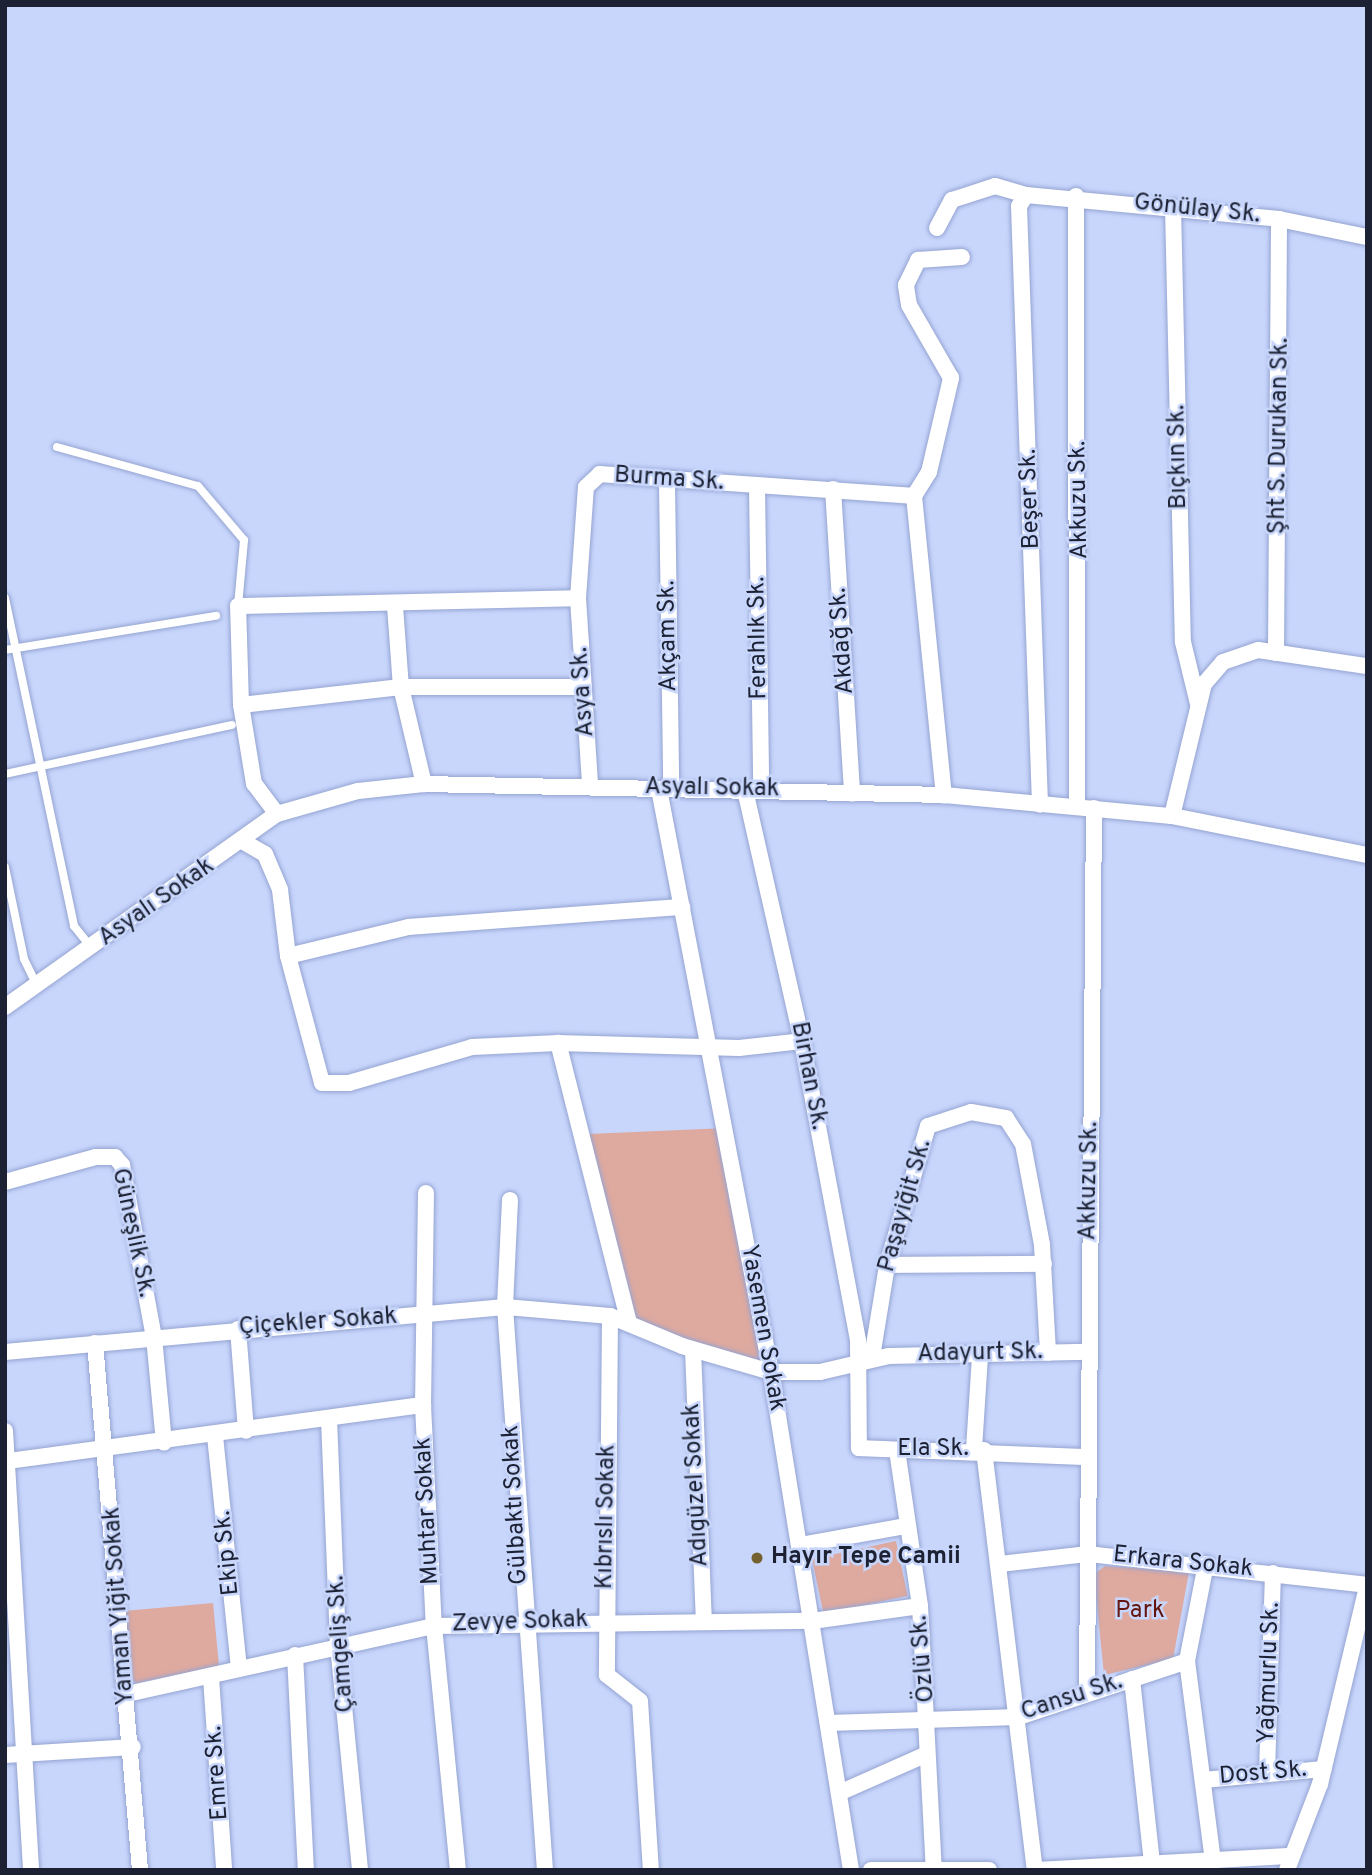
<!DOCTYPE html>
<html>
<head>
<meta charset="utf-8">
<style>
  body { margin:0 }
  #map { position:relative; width:1372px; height:1875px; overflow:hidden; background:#c8d6fc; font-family:Overpass,sans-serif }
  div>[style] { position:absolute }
  .green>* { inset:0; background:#dea99f; transform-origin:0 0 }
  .roads { filter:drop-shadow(0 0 2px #95a4d2) drop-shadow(0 0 2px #95a4d2) }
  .lane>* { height:8px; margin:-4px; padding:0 4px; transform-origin:4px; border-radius:4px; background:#fff }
  .street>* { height:16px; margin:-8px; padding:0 8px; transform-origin:8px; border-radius:8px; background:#fff }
  .dots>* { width:19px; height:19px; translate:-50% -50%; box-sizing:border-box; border:4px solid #c8d6fc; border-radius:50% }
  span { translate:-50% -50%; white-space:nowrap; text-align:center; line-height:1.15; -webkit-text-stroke:5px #c8d6fc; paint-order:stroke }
  .street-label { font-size:24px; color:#1c2233 }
  .poi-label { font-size:24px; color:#1c2233; font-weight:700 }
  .left { translate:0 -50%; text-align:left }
  .park-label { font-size:24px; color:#64160e }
  .frame { position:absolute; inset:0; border:7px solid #1c2233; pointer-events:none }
</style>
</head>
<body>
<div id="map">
  <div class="green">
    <i style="clip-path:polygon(727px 1128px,771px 1372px,629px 1323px,588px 1134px)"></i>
    <i style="left:896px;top:1541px;width:56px;height:86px;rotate:78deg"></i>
    <i style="clip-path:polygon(1105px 1566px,1189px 1572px,1173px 1659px,1104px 1675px,1094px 1574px)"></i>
    <i style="clip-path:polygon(213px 1603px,219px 1666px,137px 1683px,129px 1678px,124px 1611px)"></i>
  </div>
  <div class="roads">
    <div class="lane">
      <i style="left:57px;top:447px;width:146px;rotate:15.5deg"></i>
      <i style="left:198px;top:486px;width:71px;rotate:49.6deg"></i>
      <i style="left:244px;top:540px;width:66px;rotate:95.2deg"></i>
      <i style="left:5px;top:598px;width:335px;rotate:78.1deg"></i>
      <i style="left:74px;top:926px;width:26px;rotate:51deg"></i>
      <i style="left:5px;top:650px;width:214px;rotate:-9.2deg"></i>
      <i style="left:5px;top:774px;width:232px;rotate:-12.2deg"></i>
      <i style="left:5px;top:867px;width:94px;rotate:78.3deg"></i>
      <i style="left:24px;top:959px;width:30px;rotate:64deg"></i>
    </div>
    <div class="street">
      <i style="left:1026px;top:195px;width:13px;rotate:122deg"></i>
      <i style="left:1019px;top:206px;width:599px;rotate:87.99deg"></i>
      <i style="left:1076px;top:196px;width:608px;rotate:89.91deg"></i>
      <i style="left:1173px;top:207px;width:435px;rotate:88.7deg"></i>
      <i style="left:1183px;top:642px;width:64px;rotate:76.4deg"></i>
      <i style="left:937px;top:228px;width:32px;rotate:-62deg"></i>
      <i style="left:952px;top:200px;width:45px;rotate:-18deg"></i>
      <i style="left:995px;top:186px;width:32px;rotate:16deg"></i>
      <i style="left:1026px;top:195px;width:254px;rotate:5.4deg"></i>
      <i style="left:1279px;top:219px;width:90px;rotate:11.6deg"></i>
      <i style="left:667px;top:483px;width:305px;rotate:89.2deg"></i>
      <i style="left:757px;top:486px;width:304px;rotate:89.2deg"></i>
      <i style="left:833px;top:489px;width:305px;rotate:86.4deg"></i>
      <i style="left:914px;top:496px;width:28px;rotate:-58deg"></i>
      <i style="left:929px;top:472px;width:97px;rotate:-76.8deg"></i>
      <i style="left:951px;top:378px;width:84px;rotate:-119.9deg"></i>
      <i style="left:909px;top:305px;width:20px;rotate:-99deg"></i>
      <i style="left:906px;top:285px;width:28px;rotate:-64deg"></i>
      <i style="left:918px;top:260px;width:44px;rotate:-3.9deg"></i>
      <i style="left:578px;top:598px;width:188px;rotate:86.3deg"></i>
      <i style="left:395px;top:606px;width:81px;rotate:85.8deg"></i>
      <i style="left:401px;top:687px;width:100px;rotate:76.7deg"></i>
      <i style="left:1276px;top:653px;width:434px;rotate:-89.6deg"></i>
      <i style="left:241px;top:705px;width:161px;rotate:-6.4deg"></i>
      <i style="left:401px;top:687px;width:183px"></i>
      <i style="left:659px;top:789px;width:594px;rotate:79.13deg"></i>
      <i style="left:771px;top:1372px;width:504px;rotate:80.87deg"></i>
      <i style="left:745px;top:790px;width:257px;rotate:77.2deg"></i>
      <i style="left:802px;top:1041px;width:305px;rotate:79.4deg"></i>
      <i style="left:858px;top:1341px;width:107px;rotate:89.5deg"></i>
      <i style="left:859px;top:1448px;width:229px;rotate:2.3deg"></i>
      <i style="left:277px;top:814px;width:38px;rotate:-127deg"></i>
      <i style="left:254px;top:784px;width:80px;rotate:-99.3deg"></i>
      <i style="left:241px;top:705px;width:99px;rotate:-91.7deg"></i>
      <i style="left:238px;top:606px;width:340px;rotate:-1.3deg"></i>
      <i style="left:578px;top:598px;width:111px;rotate:-85.9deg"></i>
      <i style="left:586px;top:487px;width:19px;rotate:-43deg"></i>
      <i style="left:600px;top:474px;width:315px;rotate:4deg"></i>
      <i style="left:914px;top:496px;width:301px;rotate:84.3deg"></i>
      <i style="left:1172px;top:816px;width:136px;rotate:-76.4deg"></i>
      <i style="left:1204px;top:684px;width:29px;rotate:-49deg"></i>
      <i style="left:1223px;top:662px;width:37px;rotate:-19deg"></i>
      <i style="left:1258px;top:650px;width:110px;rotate:8.4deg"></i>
      <i style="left:244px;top:842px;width:24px;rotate:30deg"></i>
      <i style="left:265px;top:854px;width:39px;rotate:67deg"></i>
      <i style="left:280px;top:890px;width:66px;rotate:83.1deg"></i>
      <i style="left:288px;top:956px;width:131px;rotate:75deg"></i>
      <i style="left:322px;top:1083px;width:27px"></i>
      <i style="left:349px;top:1083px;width:128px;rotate:-16.3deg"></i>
      <i style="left:472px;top:1047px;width:86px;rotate:-2.7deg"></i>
      <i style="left:288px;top:956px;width:124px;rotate:-13.5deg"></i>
      <i style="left:409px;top:927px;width:274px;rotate:-4.2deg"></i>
      <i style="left:5px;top:1007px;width:334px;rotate:-35.4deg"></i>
      <i style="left:277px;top:814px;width:84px;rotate:-15.9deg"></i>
      <i style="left:358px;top:791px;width:66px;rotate:-6.1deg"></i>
      <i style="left:424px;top:784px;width:520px;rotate:1.21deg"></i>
      <i style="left:944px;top:795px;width:229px;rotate:5.3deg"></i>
      <i style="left:1172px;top:816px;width:199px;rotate:11.3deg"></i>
      <i style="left:5px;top:1182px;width:94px;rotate:-15.4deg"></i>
      <i style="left:96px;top:1157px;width:19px"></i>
      <i style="left:115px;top:1157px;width:11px;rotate:49deg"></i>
      <i style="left:122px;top:1165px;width:175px;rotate:79.5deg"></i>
      <i style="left:154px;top:1337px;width:106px;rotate:84.6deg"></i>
      <i style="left:426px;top:1193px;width:212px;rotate:90.8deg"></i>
      <i style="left:423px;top:1405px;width:221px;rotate:87.2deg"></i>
      <i style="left:434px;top:1626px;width:245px;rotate:84.4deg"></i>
      <i style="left:510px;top:1200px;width:107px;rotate:92.7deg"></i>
      <i style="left:505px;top:1307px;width:564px;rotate:85.94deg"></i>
      <i style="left:887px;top:1265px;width:157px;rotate:-0.4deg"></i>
      <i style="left:610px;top:1316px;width:359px;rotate:90.5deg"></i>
      <i style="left:607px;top:1675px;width:42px;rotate:38.2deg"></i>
      <i style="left:640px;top:1701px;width:169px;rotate:86.3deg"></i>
      <i style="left:629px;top:1323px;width:289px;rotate:-104.2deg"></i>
      <i style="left:558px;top:1043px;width:181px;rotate:1.6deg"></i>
      <i style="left:739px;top:1048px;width:63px;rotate:-6.3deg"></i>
      <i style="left:238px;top:1329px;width:102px;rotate:85.5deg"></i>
      <i style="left:95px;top:1343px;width:529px;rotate:85.12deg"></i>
      <i style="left:693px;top:1350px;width:270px;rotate:87.7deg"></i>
      <i style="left:5px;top:1352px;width:502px;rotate:-5.14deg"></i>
      <i style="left:505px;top:1307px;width:105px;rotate:4.9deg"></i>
      <i style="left:610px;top:1316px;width:78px;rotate:22.6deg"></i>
      <i style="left:682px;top:1346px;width:93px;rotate:16.3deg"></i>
      <i style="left:771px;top:1372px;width:49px"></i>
      <i style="left:820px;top:1372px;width:71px;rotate:-13.1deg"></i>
      <i style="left:889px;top:1356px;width:199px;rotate:-1.2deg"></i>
      <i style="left:872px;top:1357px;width:93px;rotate:-80.7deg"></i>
      <i style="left:887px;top:1265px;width:145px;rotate:-73.6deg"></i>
      <i style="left:928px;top:1126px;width:45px;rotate:-18deg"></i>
      <i style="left:971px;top:1112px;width:36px;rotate:10deg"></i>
      <i style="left:1006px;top:1118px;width:31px;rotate:57deg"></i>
      <i style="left:1023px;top:1144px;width:103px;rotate:79.3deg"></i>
      <i style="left:1042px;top:1245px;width:108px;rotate:86.8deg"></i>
      <i style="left:329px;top:1419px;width:226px;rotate:87.7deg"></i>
      <i style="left:338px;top:1645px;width:226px;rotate:84.4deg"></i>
      <i style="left:5px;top:1431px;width:440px;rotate:86.6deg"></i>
      <i style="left:215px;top:1436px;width:234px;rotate:84.1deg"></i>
      <i style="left:974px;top:1449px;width:94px;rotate:-86.3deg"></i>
      <i style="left:897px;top:1450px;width:158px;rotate:81.6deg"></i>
      <i style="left:920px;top:1606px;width:264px;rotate:87deg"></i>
      <i style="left:984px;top:1450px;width:423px;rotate:83.1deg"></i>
      <i style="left:8px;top:1461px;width:419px;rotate:-7.7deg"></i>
      <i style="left:800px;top:1545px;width:108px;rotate:-10.2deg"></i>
      <i style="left:1000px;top:1564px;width:89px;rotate:-6.5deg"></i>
      <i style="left:1088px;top:1554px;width:281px;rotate:6.3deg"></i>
      <i style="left:1206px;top:1564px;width:99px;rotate:101.1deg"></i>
      <i style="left:1187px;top:1661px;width:203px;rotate:82.6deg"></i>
      <i style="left:295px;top:1655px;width:215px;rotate:87.1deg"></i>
      <i style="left:211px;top:1677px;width:193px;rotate:86.1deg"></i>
      <i style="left:1132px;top:1679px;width:186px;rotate:83.8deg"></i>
      <i style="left:1087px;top:1692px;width:884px;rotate:-89.55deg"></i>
      <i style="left:127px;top:1694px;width:314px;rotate:-12.5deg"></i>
      <i style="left:434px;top:1626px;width:378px;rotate:-0.8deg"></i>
      <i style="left:812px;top:1621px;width:109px;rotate:-7.9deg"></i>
      <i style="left:828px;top:1723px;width:191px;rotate:-1.8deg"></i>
      <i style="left:1019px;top:1717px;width:177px;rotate:-18.4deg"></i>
      <i style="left:5px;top:1755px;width:128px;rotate:-3.6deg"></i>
      <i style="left:1267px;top:1774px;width:201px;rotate:-88.3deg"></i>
      <i style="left:1203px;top:1780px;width:121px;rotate:-5.2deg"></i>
      <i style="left:839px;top:1793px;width:96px;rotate:-23.9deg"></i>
      <i style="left:871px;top:1870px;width:118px"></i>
      <i style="left:1037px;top:1870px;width:251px;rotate:-3.2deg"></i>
      <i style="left:1287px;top:1870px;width:92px;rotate:-69deg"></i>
      <i style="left:1320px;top:1784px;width:204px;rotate:-76.6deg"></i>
    </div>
  </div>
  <div class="dots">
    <i style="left:757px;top:1558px;background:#736130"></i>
  </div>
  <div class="street-label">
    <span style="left:1197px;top:210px;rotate:6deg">Gönülay Sk.</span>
    <span style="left:1280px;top:436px;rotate:-89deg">Şht S. Durukan Sk.</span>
    <span style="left:1179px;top:457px;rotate:-91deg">Bıçkın Sk.</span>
    <span style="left:669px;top:480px;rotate:4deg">Burma Sk.</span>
    <span style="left:1031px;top:499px;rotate:-92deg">Beşer Sk.</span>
    <span style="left:1080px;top:500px;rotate:-91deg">Akkuzu Sk.</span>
    <span style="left:669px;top:636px;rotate:-91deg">Akçam Sk.</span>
    <span style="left:759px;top:638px;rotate:-91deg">Ferahlık Sk.</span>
    <span style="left:843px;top:641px;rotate:-94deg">Akdağ Sk.</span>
    <span style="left:584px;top:692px;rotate:-94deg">Asya Sk.</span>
    <span style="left:712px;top:789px;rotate:1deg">Asyalı Sokak</span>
    <span style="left:157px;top:903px;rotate:-35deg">Asyalı Sokak</span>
    <span style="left:808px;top:1076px;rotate:79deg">Birhan Sk.</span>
    <span style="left:1090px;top:1181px;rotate:-89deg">Akkuzu Sk.</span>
    <span style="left:906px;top:1206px;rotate:-74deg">Paşayiğit Sk.</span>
    <span style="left:132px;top:1233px;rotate:78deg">Güneşlik Sk.</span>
    <span style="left:318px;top:1323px;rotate:-4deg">Çiçekler Sokak</span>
    <span style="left:762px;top:1328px;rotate:80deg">Yasemen Sokak</span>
    <span style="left:980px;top:1354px;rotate:-1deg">Adayurt Sk.</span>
    <span style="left:933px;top:1450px">Ela Sk.</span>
    <span style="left:697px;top:1485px;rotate:-93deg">Adıgüzel Sokak</span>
    <span style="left:516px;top:1505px;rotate:-93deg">Gülbaktı Sokak</span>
    <span style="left:428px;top:1511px;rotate:-93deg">Muhtar Sokak</span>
    <span style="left:607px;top:1517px;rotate:-89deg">Kıbrıslı Sokak</span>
    <span style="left:228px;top:1553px;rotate:-96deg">Ekip Sk.</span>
    <span style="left:1183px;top:1563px;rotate:6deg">Erkara Sokak</span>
    <span style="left:120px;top:1606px;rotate:-94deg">Yaman Yiğit Sokak</span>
    <span style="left:520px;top:1623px;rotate:-2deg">Zevye Sokak</span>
    <span style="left:342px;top:1644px;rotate:-94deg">Çamgeliş Sk.</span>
    <span style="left:924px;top:1659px;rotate:-95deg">Özlü Sk.</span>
    <span style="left:1270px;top:1673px;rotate:-88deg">Yağmurlu Sk.</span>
    <span style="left:1072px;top:1698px;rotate:-18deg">Cansu Sk.</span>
    <span style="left:218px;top:1773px;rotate:-94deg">Emre Sk.</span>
    <span style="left:1263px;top:1774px;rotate:-5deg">Dost Sk.</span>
  </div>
  <div class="poi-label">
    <span class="left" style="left:771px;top:1558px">Hayır Tepe Camii</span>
  </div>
  <div class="park-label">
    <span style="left:1140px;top:1612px">Park</span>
  </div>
  <div class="frame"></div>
</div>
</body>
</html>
